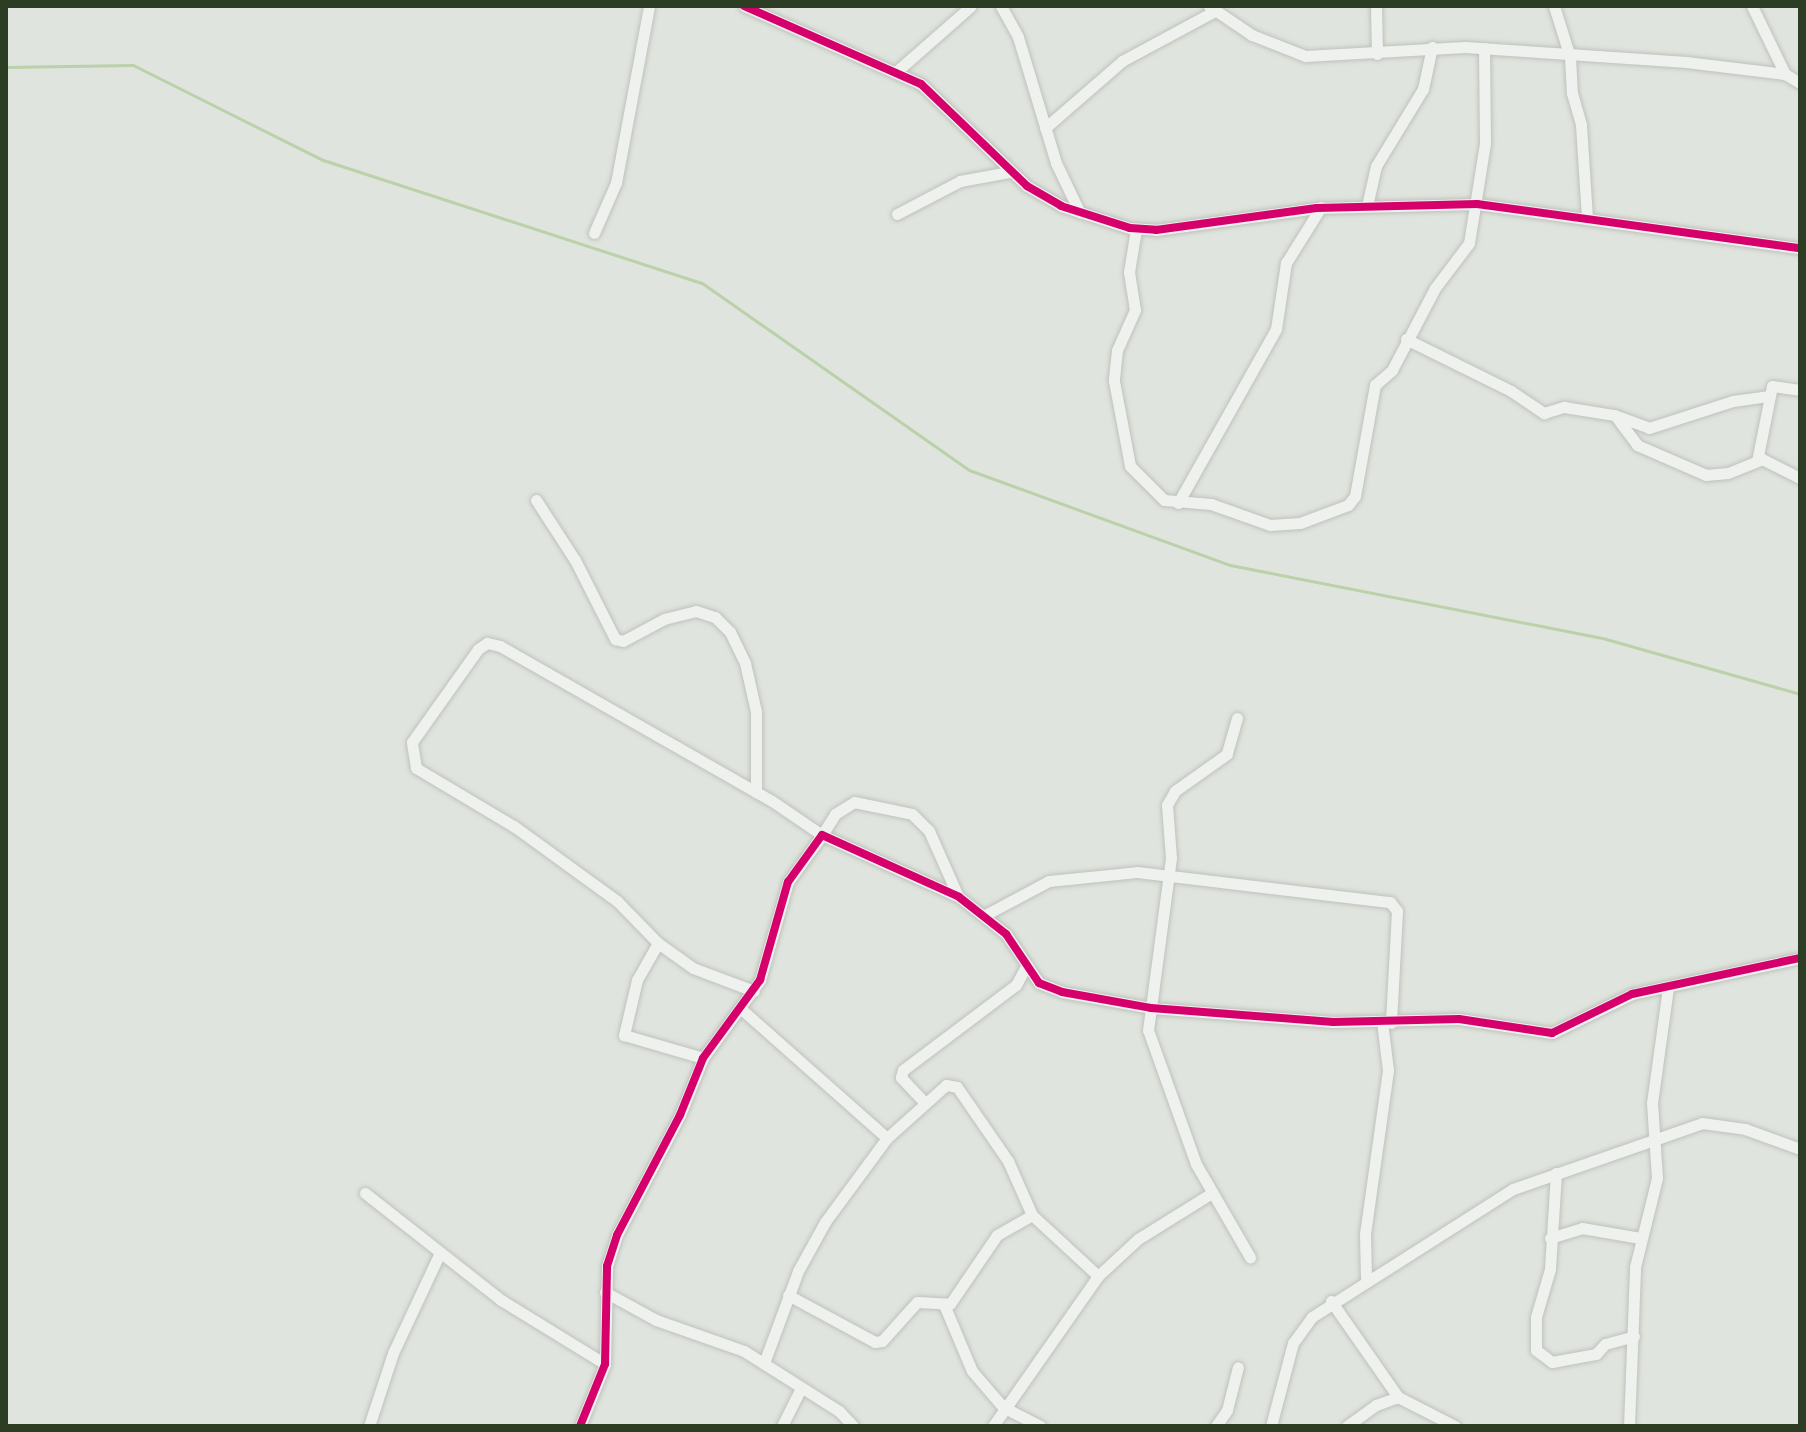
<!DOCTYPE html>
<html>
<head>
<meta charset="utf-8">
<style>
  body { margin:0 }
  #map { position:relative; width:1806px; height:1432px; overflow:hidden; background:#e0e4de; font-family:Overpass,sans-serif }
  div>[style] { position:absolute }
  .stream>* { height:3px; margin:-1.5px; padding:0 1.5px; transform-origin:1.5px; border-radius:1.5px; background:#bad1aa }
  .roads { filter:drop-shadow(0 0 2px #bec2bc) drop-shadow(0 0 2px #bec2bc) }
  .minor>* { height:11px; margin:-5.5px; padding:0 5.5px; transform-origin:5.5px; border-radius:5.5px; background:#eef1ed }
  .cycleway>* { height:8px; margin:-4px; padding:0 4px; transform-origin:4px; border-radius:4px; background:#d6006c }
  span { translate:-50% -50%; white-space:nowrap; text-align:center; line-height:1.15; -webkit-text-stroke:6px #eef4ea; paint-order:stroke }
  .frame { position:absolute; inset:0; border:8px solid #2c3d24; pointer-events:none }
</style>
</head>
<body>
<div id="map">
  <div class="stream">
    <i style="left:6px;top:67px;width:127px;rotate:-0.9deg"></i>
    <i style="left:133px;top:65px;width:212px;rotate:26.6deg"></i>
    <i style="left:323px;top:160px;width:398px;rotate:18deg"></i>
    <i style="left:702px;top:283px;width:326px;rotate:35deg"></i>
    <i style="left:969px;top:470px;width:278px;rotate:20deg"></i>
    <i style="left:1230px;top:565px;width:383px;rotate:11.1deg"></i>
    <i style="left:1606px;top:639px;width:202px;rotate:15.8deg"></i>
  </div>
  <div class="roads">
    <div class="minor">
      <i style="left:744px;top:6px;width:193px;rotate:23.8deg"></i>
      <i style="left:921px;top:84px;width:147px;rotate:43.9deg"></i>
      <i style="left:1027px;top:186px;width:39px;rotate:30deg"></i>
      <i style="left:1061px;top:206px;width:72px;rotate:17.7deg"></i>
      <i style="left:1130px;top:228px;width:26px;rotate:4deg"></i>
      <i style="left:1156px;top:230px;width:162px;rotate:-7.8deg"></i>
      <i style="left:1317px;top:208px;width:160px;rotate:-1.4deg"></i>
      <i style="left:1477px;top:204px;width:326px;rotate:7.8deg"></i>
      <i style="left:1001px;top:6px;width:35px;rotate:61deg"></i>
      <i style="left:1018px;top:37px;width:132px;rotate:73.2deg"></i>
      <i style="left:1056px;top:163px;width:55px;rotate:64.4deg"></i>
      <i style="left:1209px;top:6px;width:52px;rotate:34deg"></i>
      <i style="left:1252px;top:35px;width:57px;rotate:21.6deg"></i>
      <i style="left:1305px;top:56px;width:160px;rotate:-3.2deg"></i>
      <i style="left:1465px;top:47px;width:222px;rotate:3.9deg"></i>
      <i style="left:1686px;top:62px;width:100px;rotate:6.9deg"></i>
      <i style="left:1785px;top:74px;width:17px;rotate:31deg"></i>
      <i style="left:1376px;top:6px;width:48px;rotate:88.8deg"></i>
      <i style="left:1554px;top:6px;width:53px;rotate:72.6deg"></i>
      <i style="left:1570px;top:57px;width:36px;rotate:87deg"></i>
      <i style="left:1572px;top:93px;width:33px;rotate:74deg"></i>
      <i style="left:1581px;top:125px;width:93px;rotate:86.3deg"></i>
      <i style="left:1752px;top:6px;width:76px;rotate:64.1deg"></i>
      <i style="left:897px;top:71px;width:98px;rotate:-41.3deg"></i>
      <i style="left:1045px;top:128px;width:102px;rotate:-41deg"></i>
      <i style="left:1122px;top:61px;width:103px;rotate:-28.3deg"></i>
      <i style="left:1367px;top:206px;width:41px;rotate:-77.3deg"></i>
      <i style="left:1376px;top:166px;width:90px;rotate:-58.6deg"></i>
      <i style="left:1423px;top:89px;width:43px;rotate:-77.9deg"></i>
      <i style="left:897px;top:214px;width:71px;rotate:-27.6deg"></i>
      <i style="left:960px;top:181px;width:50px;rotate:-10.4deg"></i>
      <i style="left:1136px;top:229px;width:44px;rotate:99.2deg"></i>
      <i style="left:1129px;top:272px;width:38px;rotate:81deg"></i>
      <i style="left:1135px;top:310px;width:44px;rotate:114.2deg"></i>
      <i style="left:1117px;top:350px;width:31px;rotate:96deg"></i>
      <i style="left:1114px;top:381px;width:86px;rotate:79.3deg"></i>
      <i style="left:1130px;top:466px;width:48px;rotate:45deg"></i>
      <i style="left:1164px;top:500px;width:47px;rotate:4.9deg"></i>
      <i style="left:1211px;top:504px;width:63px;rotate:19.6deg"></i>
      <i style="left:1270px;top:525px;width:30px;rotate:-4deg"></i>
      <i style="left:1300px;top:523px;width:51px;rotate:-20.6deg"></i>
      <i style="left:1348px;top:505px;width:11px;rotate:-52deg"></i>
      <i style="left:1355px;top:496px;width:113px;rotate:-79.8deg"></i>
      <i style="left:1375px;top:385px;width:23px;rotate:-41deg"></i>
      <i style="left:1392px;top:370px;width:93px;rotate:-62.3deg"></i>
      <i style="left:1435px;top:288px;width:56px;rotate:-52.9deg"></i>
      <i style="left:1469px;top:243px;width:101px;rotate:-80.9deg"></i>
      <i style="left:1485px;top:143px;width:95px;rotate:-90.6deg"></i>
      <i style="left:594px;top:233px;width:55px;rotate:-66.3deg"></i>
      <i style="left:616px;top:183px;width:180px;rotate:-79.4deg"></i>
      <i style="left:1406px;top:339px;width:117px;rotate:26.3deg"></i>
      <i style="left:1511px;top:391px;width:40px;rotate:34deg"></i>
      <i style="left:1544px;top:413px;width:21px;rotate:-17deg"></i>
      <i style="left:1564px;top:407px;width:51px;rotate:9.1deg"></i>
      <i style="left:1614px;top:415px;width:37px;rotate:20deg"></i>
      <i style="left:1649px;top:428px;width:88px;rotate:-17.8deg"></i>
      <i style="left:1733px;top:401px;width:35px;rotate:-8deg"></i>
      <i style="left:1617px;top:418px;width:34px;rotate:53deg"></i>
      <i style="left:1637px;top:445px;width:75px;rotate:23.5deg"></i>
      <i style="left:1706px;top:475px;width:22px;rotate:-5deg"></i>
      <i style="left:1728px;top:473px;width:37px;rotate:-22deg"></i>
      <i style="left:1762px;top:459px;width:42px;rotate:26.6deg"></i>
      <i style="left:1757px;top:461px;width:76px;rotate:-78.7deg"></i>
      <i style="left:1772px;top:386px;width:28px;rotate:8deg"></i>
      <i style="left:536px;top:500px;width:72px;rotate:57deg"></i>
      <i style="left:575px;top:560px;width:89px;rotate:63.1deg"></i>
      <i style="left:615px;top:639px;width:8px;rotate:14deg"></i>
      <i style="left:623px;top:641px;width:47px;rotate:-28.2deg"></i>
      <i style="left:664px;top:619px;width:33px;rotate:-14deg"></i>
      <i style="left:696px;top:611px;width:20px;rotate:18deg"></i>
      <i style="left:715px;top:617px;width:21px;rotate:45deg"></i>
      <i style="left:730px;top:632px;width:34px;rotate:64deg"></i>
      <i style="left:745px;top:663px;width:50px;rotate:77.3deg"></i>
      <i style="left:756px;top:712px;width:80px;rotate:90deg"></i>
      <i style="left:1178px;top:503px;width:200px;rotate:-60.6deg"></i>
      <i style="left:1276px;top:329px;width:67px;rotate:-81.4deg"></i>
      <i style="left:1286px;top:263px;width:66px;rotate:-58deg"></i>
      <i style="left:1237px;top:718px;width:37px;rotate:106deg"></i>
      <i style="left:1227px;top:754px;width:64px;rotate:144.6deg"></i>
      <i style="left:1175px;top:791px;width:16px;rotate:120deg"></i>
      <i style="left:1167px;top:805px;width:53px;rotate:85.7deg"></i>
      <i style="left:1171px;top:858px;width:174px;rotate:97.6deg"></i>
      <i style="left:1148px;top:1030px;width:142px;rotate:70.3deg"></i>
      <i style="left:1196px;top:1164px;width:108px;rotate:59.9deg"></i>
      <i style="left:985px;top:915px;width:72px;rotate:-28deg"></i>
      <i style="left:1049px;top:881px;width:88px;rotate:-5.8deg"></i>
      <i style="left:1137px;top:872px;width:255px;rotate:6.8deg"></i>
      <i style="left:1390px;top:902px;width:11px;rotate:52deg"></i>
      <i style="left:1397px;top:911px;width:112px;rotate:93.1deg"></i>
      <i style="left:658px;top:943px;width:43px;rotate:119.6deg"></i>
      <i style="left:637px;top:980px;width:57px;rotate:103.3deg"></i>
      <i style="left:624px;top:1035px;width:82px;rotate:16.2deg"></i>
      <i style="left:754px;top:991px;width:65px;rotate:-159.3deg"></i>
      <i style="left:693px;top:968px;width:43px;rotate:-144.5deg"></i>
      <i style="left:658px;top:943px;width:59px;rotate:-134.3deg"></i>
      <i style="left:617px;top:901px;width:126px;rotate:-144deg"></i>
      <i style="left:515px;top:827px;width:115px;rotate:-149.2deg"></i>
      <i style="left:416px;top:768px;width:26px;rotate:-99deg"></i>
      <i style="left:412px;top:742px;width:114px;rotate:-54.6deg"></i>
      <i style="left:478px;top:649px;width:11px;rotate:-34deg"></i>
      <i style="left:487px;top:643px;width:13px;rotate:13deg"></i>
      <i style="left:500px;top:646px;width:313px;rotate:29.7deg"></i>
      <i style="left:772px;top:801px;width:60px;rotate:34.2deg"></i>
      <i style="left:822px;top:835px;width:25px;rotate:-58deg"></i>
      <i style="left:835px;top:814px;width:22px;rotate:-32deg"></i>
      <i style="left:854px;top:802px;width:59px;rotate:11.7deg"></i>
      <i style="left:912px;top:814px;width:24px;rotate:45deg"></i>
      <i style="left:929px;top:831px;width:71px;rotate:66deg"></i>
      <i style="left:740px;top:1008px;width:196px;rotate:41.5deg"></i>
      <i style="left:924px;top:1102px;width:34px;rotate:-133deg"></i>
      <i style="left:901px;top:1077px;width:7px;rotate:-74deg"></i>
      <i style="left:903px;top:1070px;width:141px;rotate:-37deg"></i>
      <i style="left:1016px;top:985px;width:21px;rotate:-62deg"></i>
      <i style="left:1556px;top:1173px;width:96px;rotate:93.6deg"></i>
      <i style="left:1550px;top:1269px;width:50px;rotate:106.3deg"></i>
      <i style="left:1536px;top:1317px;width:33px;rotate:90deg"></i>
      <i style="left:1536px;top:1350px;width:20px;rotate:37deg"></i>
      <i style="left:1552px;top:1362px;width:45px;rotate:-10.3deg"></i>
      <i style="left:1596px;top:1354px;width:13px;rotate:-48deg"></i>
      <i style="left:1605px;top:1344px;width:30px;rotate:-15deg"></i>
      <i style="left:365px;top:1193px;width:173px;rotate:38.2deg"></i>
      <i style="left:501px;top:1300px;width:122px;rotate:31.6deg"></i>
      <i style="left:1550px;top:1238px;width:34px;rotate:-17deg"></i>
      <i style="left:1582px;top:1228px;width:59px;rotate:9.8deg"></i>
      <i style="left:1366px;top:1278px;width:44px;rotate:-91.3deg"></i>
      <i style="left:1365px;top:1234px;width:166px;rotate:-82deg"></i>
      <i style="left:1388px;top:1070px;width:48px;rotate:-97.1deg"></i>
      <i style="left:605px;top:1292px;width:58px;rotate:28.8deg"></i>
      <i style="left:656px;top:1320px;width:93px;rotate:19.4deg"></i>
      <i style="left:744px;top:1351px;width:112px;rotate:32.3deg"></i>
      <i style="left:839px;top:1411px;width:21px;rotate:47deg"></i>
      <i style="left:788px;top:1295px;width:99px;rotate:28.4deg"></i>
      <i style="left:875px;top:1342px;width:7px;rotate:-8deg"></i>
      <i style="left:882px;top:1341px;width:52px;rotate:-48.1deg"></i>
      <i style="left:917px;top:1302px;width:33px;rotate:3deg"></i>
      <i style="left:950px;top:1304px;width:83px;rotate:-55.7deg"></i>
      <i style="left:997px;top:1235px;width:40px;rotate:-29.7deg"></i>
      <i style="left:1331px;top:1301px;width:117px;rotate:55.1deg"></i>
      <i style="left:1398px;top:1397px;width:64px;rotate:27deg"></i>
      <i style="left:945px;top:1307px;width:69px;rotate:67.1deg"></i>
      <i style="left:972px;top:1371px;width:48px;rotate:49.3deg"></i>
      <i style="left:1003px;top:1407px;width:42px;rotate:27.2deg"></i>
      <i style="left:764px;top:1363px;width:98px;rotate:-69.7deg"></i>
      <i style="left:798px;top:1271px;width:56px;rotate:-61.1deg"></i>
      <i style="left:825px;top:1222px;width:104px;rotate:-53.6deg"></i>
      <i style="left:887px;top:1138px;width:79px;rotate:-41.9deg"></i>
      <i style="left:946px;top:1085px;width:11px;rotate:10deg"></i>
      <i style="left:957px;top:1087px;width:90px;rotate:55.4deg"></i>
      <i style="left:1008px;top:1161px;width:59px;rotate:66deg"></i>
      <i style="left:1032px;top:1215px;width:90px;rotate:42.7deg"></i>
      <i style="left:369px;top:1426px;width:77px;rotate:-71.8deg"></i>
      <i style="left:393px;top:1353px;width:108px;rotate:-64.9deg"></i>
      <i style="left:580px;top:1426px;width:67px;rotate:-68deg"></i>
      <i style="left:605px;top:1364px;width:98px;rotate:-88.8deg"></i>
      <i style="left:607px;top:1266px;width:33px;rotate:-72deg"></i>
      <i style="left:617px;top:1235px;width:136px;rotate:-62.3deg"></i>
      <i style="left:680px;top:1115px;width:61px;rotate:-68deg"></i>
      <i style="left:703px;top:1058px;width:97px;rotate:-53.8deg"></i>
      <i style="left:760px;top:980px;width:102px;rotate:-74.1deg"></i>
      <i style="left:788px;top:882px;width:58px;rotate:-54.1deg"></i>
      <i style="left:822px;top:835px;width:150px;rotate:24.3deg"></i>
      <i style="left:959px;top:897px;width:60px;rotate:38.2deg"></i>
      <i style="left:1006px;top:934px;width:59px;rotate:56deg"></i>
      <i style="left:1039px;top:983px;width:25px;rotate:21deg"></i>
      <i style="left:1062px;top:992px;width:90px;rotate:10.2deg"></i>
      <i style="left:1151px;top:1008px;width:183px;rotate:4.4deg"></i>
      <i style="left:1333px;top:1022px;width:126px;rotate:-1.4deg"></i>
      <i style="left:1459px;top:1019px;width:94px;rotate:8.6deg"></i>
      <i style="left:1552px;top:1033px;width:89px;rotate:-26deg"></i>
      <i style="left:1632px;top:994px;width:172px;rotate:-12.1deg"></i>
      <i style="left:782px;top:1426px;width:40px;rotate:-63.4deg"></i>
      <i style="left:993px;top:1426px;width:183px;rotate:-55deg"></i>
      <i style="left:1098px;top:1276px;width:54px;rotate:-42.8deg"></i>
      <i style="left:1138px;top:1239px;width:85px;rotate:-32deg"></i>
      <i style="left:1216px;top:1426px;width:19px;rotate:-55deg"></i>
      <i style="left:1227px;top:1410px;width:44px;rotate:-75.7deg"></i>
      <i style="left:1271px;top:1426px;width:86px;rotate:-75.2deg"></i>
      <i style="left:1293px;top:1343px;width:32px;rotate:-54deg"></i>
      <i style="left:1312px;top:1317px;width:238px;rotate:-32.5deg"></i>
      <i style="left:1513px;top:1189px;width:200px;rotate:-19.2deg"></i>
      <i style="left:1702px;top:1123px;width:43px;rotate:7.9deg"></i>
      <i style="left:1745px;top:1129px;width:59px;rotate:20deg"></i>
      <i style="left:1347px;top:1426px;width:36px;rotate:-36deg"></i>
      <i style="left:1376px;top:1405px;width:23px;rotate:-20deg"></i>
      <i style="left:1629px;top:1426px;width:159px;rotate:-87.8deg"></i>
      <i style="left:1635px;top:1267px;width:92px;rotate:-76.1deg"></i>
      <i style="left:1657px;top:1178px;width:75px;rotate:-93.8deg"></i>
      <i style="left:1652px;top:1103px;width:116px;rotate:-82.1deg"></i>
    </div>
  </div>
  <div class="cycleway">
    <i style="left:744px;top:6px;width:193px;rotate:23.8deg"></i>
    <i style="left:921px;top:84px;width:147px;rotate:43.9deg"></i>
    <i style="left:1027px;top:186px;width:39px;rotate:30deg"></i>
    <i style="left:1061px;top:206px;width:72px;rotate:17.7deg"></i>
    <i style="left:1130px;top:228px;width:26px;rotate:4deg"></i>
    <i style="left:1156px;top:230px;width:162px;rotate:-7.8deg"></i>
    <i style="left:1317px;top:208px;width:160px;rotate:-1.4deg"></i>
    <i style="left:1477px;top:204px;width:326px;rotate:7.8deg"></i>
    <i style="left:580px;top:1426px;width:67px;rotate:-68deg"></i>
    <i style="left:605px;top:1364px;width:98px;rotate:-88.8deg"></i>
    <i style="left:607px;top:1266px;width:33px;rotate:-72deg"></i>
    <i style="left:617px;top:1235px;width:136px;rotate:-62.3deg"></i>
    <i style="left:680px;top:1115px;width:61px;rotate:-68deg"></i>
    <i style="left:703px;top:1058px;width:97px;rotate:-53.8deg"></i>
    <i style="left:760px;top:980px;width:102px;rotate:-74.1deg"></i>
    <i style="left:788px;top:882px;width:58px;rotate:-54.1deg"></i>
    <i style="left:822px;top:835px;width:150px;rotate:24.3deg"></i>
    <i style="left:959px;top:897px;width:60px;rotate:38.2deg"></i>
    <i style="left:1006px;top:934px;width:59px;rotate:56deg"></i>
    <i style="left:1039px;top:983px;width:25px;rotate:21deg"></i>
    <i style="left:1062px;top:992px;width:90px;rotate:10.2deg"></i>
    <i style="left:1151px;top:1008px;width:183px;rotate:4.4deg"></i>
    <i style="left:1333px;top:1022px;width:126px;rotate:-1.4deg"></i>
    <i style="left:1459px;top:1019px;width:94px;rotate:8.6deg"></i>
    <i style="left:1552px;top:1033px;width:89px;rotate:-26deg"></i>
    <i style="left:1632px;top:994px;width:172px;rotate:-12.1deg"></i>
  </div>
  <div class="frame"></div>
</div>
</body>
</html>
